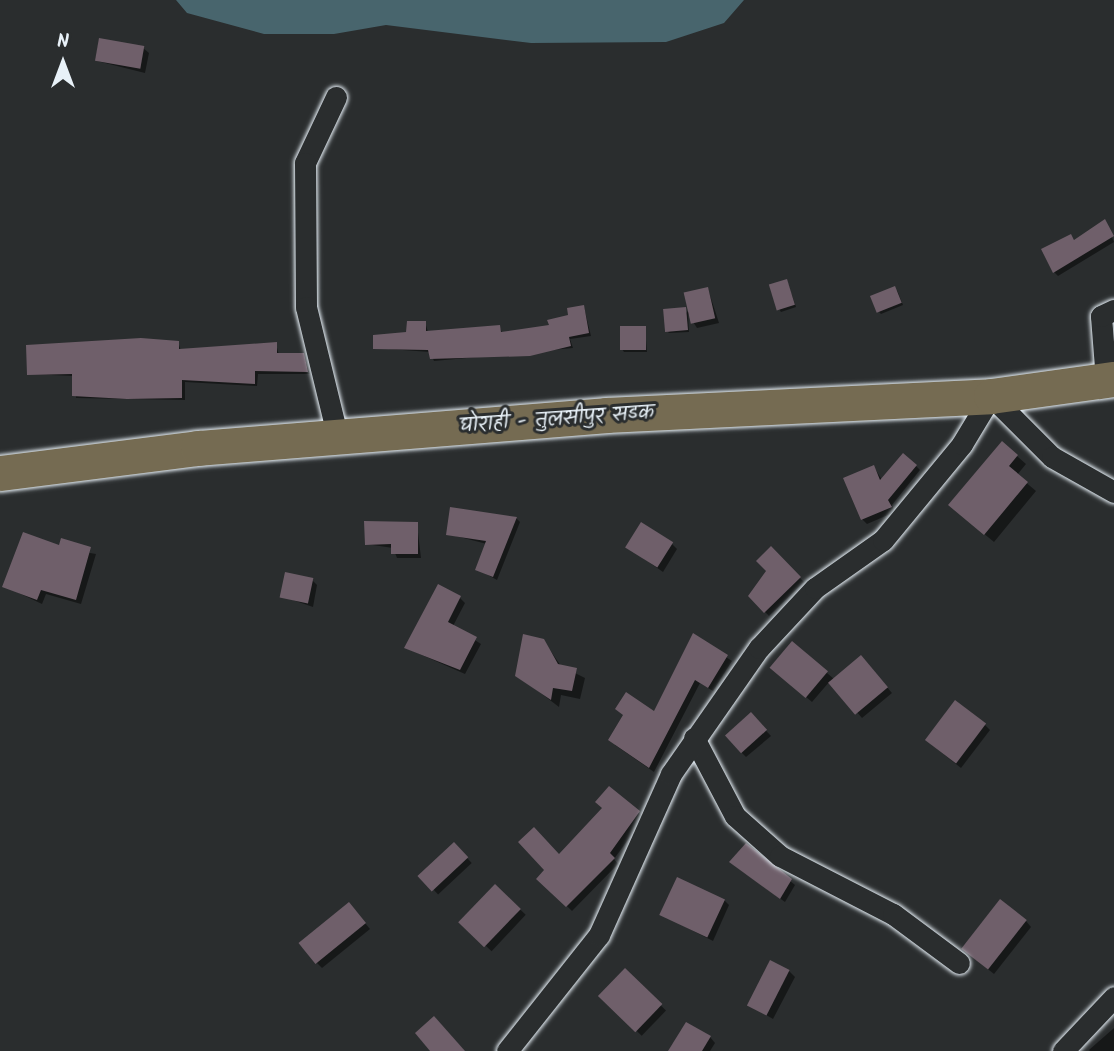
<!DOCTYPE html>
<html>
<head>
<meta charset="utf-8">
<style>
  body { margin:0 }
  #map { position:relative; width:1114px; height:1051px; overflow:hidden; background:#2a2d2e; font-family:Kalam,"Playpen Sans Deva",sans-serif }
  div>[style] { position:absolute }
  .water>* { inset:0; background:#48656d }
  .shadow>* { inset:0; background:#0007; transform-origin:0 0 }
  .building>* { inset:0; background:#6f5f6a; transform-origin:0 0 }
  .roads { filter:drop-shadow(0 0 2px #e8f1f8) drop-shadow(0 0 2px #e8f1f8) }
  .minor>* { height:21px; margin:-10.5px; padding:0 10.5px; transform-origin:10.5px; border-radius:10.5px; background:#2a2d2e }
  .primary>* { height:35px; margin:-17.5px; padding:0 17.5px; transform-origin:17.5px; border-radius:17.5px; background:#756b52 }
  span { translate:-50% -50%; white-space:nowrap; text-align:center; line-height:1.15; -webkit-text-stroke:6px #2a2d2e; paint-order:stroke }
  .street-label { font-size:21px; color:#e8f1f8 }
  .north { position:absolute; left:28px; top:28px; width:70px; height:70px; -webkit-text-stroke:5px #2a2d2e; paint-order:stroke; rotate:0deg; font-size:19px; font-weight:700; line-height:28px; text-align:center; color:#e8f1f8 }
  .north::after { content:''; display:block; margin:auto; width:24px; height:32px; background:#e8f1f8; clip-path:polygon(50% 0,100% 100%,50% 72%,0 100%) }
</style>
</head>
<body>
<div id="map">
  <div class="water">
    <i style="clip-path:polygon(176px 0,744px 0,724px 23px,666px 42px,531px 43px,386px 25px,334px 34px,264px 34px,187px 13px)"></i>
  </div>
  <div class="shadow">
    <i style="clip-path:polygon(143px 48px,149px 53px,145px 73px,97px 61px)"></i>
    <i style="clip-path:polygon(1105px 222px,1114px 242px,1058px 276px,1054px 272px,1071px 236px,1075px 241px)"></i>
    <i style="clip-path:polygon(787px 281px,796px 307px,781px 312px,779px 309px)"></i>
    <i style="clip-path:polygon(708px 289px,719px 323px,697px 328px,688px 314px,689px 332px,668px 333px)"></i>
    <i style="clip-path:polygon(897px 290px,903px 305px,881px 314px,879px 312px)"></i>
    <i style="clip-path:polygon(584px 307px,591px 336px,570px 339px,573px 348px,434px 361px,430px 352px,375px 348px,425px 322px,428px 332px,499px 327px,503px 334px,551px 327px)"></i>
    <i style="clip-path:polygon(645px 328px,647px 352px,624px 352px,622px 349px)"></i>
    <i style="clip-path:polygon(178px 342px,181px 351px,276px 344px,279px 355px,303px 355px,310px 374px,258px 374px,257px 386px,185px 382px,185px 400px,76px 398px,74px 376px,28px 374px)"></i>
    <i style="clip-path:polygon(1002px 443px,1026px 464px,1017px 475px,1036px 491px,994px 542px,959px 513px)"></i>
    <i style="clip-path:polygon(916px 466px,920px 470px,892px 505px,895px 512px,867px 524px,862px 519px,874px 467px,882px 480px)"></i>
    <i style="clip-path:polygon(516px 518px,520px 522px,497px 580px,477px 569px,487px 544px,448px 534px)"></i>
    <i style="clip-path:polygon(417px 524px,421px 558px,397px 558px,393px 548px,366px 544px)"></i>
    <i style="clip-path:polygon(672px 544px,677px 549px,663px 572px,627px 547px)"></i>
    <i style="clip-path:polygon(61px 548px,96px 554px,81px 604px,46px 594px,42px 604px,4px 586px)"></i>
    <i style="clip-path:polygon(771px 549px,804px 582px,769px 616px,750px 596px,768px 571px)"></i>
    <i style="clip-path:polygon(312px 580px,317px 585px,313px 607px,281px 596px)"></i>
    <i style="clip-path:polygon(460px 598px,465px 603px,453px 626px,481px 644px,465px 674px,406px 648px)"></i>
    <i style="clip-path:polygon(694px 636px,732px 661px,713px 691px,700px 683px,654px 772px,615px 745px,625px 716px,655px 713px)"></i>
    <i style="clip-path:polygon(543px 640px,561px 666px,585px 678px,580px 699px,561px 695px,559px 707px,517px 675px)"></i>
    <i style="clip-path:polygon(793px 644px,834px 679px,866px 663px,892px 693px,862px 718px,830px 681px,812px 702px,778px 673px)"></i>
    <i style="clip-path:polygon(751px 715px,771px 736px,746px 757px,741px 752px)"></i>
    <i style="clip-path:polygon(985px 725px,990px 730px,961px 768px,932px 745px)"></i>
    <i style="clip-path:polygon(639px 813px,644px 818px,614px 859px,618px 864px,572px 911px,539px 879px,560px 856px)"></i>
    <i style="left:454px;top:844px;width:26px;height:46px;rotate:47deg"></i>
    <i style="clip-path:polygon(746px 846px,795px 885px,785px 902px,735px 866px)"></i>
    <i style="left:495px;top:886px;width:42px;height:50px;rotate:43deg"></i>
    <i style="clip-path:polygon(724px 900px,729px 905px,713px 941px,662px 915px)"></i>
    <i style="clip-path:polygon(354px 910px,370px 929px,322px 968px,317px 963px)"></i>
    <i style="clip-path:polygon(1026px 921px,1031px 927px,994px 974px,969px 954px)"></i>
    <i style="left:625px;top:971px;width:57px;height:35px;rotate:44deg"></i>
    <i style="clip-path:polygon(789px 971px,795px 977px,773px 1019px,749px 1005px)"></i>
    <i style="clip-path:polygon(1114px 1028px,1114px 1051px,1090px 1051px,1089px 1050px)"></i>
    <i style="clip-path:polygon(710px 1037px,715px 1043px,710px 1051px,670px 1051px)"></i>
  </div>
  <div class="building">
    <i style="left:99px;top:38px;width:46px;height:23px;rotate:10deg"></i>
    <i style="clip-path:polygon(1105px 219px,1114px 236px,1053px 273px,1041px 249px,1071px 234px,1074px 240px)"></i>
    <i style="left:787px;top:279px;width:27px;height:19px;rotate:73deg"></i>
    <i style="left:895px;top:286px;width:18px;height:27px;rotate:68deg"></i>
    <i style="left:708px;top:287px;width:32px;height:25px;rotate:77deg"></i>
    <i style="clip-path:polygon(584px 305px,589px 333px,569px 337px,571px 346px,530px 356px,430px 359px,428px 350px,373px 349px,373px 335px,406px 332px,407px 321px,426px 321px,426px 331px,500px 325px,501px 332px,549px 325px,547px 320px,568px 315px,567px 308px)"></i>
    <i style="left:686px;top:307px;width:23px;height:23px;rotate:85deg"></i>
    <i style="left:620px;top:326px;width:26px;height:24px"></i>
    <i style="clip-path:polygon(141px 338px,179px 341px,179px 349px,277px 342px,277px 353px,304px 353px,308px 372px,255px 371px,255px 384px,182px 380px,182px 398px,127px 399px,72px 396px,72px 374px,27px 375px,26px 345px)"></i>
    <i style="clip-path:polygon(1002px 441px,1018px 455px,1009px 466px,1028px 482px,984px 535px,948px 505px)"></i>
    <i style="clip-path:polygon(903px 453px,917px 465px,888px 500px,892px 507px,861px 520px,843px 478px,874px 465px,880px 480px)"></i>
    <i style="clip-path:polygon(450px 507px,517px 517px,493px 577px,475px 570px,486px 541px,446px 535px)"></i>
    <i style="clip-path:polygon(364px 521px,418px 522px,418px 554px,391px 554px,391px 544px,365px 545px)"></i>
    <i style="left:641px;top:522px;width:38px;height:30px;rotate:32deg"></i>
    <i style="clip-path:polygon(23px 532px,59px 545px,61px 538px,91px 547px,76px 600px,41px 590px,37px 600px,2px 587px)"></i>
    <i style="clip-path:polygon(771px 546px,801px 577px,764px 613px,748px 596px,766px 571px,756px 561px)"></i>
    <i style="left:285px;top:572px;width:29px;height:26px;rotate:12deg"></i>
    <i style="clip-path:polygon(438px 584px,461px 596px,448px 622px,477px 637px,460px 670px,404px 648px)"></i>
    <i style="clip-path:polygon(693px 633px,728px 655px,708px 688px,695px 680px,649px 768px,608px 740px,623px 715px,615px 709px,626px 692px,654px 711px)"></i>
    <i style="clip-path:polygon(523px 634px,544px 639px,558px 664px,577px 668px,572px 691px,553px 688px,551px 700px,515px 676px)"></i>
    <i style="left:792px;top:641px;width:47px;height:35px;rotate:40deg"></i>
    <i style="left:861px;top:655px;width:42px;height:43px;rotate:50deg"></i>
    <i style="left:955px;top:700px;width:39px;height:50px;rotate:37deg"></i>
    <i style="left:751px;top:712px;width:24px;height:35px;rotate:48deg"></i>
    <i style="clip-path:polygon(609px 786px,640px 811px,610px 853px,615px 858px,566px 907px,536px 879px,544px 870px,518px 842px,534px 827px,559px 854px,602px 808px,595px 802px)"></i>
    <i style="left:454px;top:842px;width:21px;height:50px;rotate:47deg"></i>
    <i style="clip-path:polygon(746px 843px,792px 879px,780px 899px,729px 862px)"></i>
    <i style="left:677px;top:877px;width:53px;height:42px;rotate:25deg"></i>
    <i style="left:495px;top:884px;width:36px;height:53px;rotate:44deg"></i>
    <i style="left:1000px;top:899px;width:34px;height:63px;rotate:38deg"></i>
    <i style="left:349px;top:902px;width:27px;height:65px;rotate:51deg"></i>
    <i style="left:770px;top:960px;width:22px;height:51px;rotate:27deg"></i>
    <i style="left:625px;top:968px;width:52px;height:39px;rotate:44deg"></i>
    <i style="clip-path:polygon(434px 1016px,465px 1051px,430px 1051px,415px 1033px)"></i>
    <i style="clip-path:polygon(686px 1022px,711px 1036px,702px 1051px,668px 1051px)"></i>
  </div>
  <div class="roads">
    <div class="minor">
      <i style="left:336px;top:97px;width:73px;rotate:115.2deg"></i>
      <i style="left:305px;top:163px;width:144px;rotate:89.6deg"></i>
      <i style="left:306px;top:307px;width:135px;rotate:76.3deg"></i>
      <i style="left:1106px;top:380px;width:64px;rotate:-94.5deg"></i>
      <i style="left:1101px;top:316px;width:14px;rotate:-25deg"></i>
      <i style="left:694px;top:738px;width:88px;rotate:62.3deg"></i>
      <i style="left:735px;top:816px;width:60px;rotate:41.6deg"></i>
      <i style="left:780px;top:856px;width:127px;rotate:27.2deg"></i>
      <i style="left:893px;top:914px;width:82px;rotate:36.6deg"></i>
      <i style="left:507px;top:1051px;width:148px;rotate:-51.6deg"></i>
      <i style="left:599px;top:935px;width:176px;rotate:-65.9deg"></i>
      <i style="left:671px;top:774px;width:154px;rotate:-55.1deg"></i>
      <i style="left:759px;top:648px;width:82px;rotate:-47deg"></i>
      <i style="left:815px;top:588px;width:83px;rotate:-35.2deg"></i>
      <i style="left:883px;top:540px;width:124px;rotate:-50.5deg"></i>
      <i style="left:962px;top:444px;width:56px;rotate:-58.9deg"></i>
      <i style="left:991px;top:396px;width:86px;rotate:45deg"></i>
      <i style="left:1052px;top:457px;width:71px;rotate:29.4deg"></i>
      <i style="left:1063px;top:1051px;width:74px;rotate:-46.6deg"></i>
    </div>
    <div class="primary">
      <i style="left:0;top:473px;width:200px;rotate:-7.2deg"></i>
      <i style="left:198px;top:448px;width:409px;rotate:-4.6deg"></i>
      <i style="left:606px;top:415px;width:385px;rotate:-2.8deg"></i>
      <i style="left:991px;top:396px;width:124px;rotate:-7.9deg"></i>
    </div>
  </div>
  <div class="street-label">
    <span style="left:557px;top:420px;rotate:-4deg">घोराही - तुलसीपुर सडक</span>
  </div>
  <div class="north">N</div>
</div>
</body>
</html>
